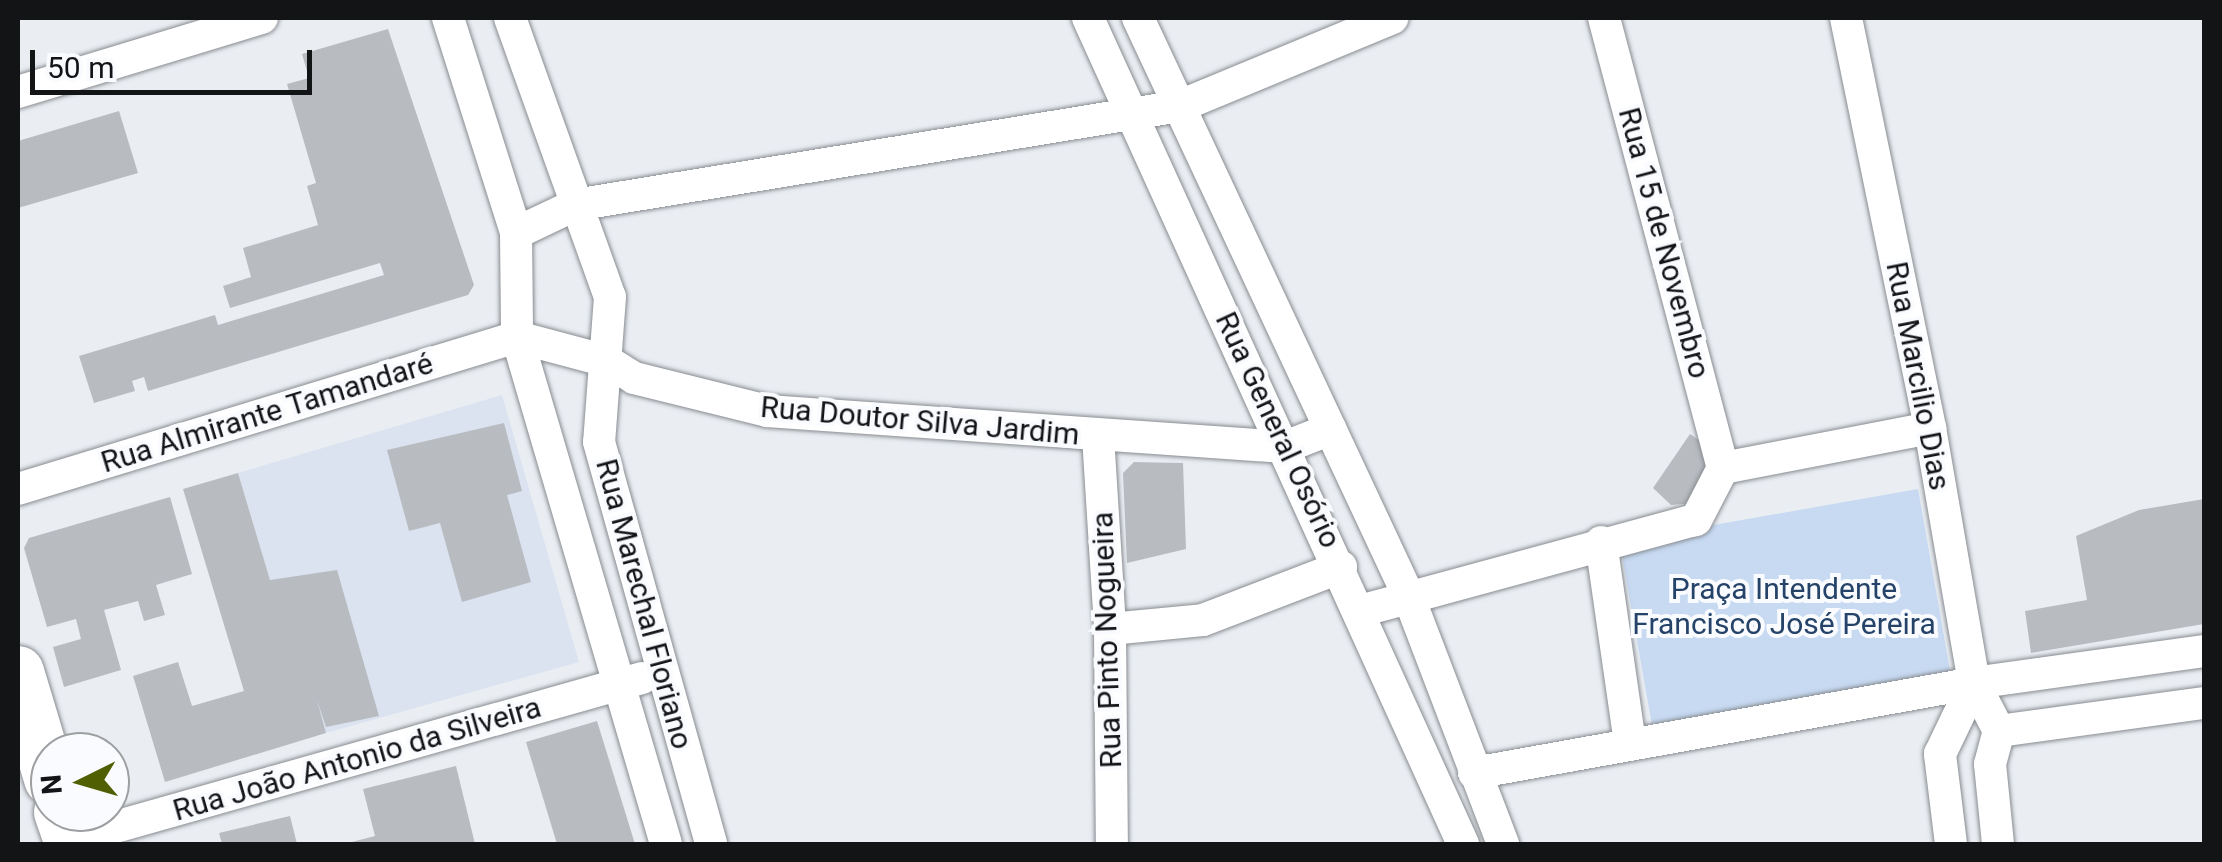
<!DOCTYPE html>
<html>
<head>
<meta charset="utf-8">
<style>
  body { margin:0 }
  #map { position:relative; width:2222px; height:862px; overflow:hidden; background:#eaeef3; font-family:Roboto,sans-serif }
  div>[style] { position:absolute }
  .built>* { inset:0; background:#dae3ef }
  .green>* { inset:0; background:#c7daf2; transform-origin:0 0 }
  .building>* { inset:0; background:#b8bcc1 }
  .roads { filter:drop-shadow(0 0 2px #888c91) drop-shadow(0 0 2px #888c91) }
  .street>* { height:32px; margin:-16px; padding:0 16px; transform-origin:16px; border-radius:16px; background:#fff }
  .primary>* { height:52px; margin:-26px; padding:0 26px; transform-origin:26px; border-radius:26px; background:#fff }
  span { translate:-50% -50%; white-space:nowrap; text-align:center; line-height:1.15; -webkit-text-stroke:8px #f9fbfe; paint-order:stroke }
  .street-label { font-size:30px; color:#131416 }
  .park-label { font-size:30px; color:#254369 }
  .frame { position:absolute; inset:0; border:20px solid #131416; pointer-events:none }
  .north { position:absolute; left:30px; top:732px; width:100px; height:100px; box-sizing:border-box; background:#f9fbfe; border:2px solid #9d9fa1; border-radius:50%; rotate:265deg; font-size:28px; font-weight:700; line-height:40px; text-align:center; color:#131416 }
  .north::after { content:''; display:block; margin:auto; width:35px; height:45px; background:#505f01; clip-path:polygon(50% 0,100% 100%,50% 72%,0 100%) }
  .scale { position:absolute; left:30px; top:50px; width:282px; height:45px; box-sizing:border-box; border:5px solid #131416; border-top:0; padding-left:12px; font-size:30px; line-height:35px; white-space:nowrap; color:#131416; -webkit-text-stroke:8px #f9fbfe; paint-order:stroke }
</style>
</head>
<body>
<div id="map">
  <div class="built">
    <i style="clip-path:polygon(502px 395px,579px 662px,326px 733px,284px 582px,270px 580px,238px 473px)"></i>
  </div>
  <div class="green">
    <i style="left:1918px;top:489px;width:186px;height:303px;rotate:80deg"></i>
  </div>
  <div class="building">
    <i style="clip-path:polygon(388px 29px,474px 285px,468px 295px,148px 391px,144px 377px,132px 381px,135px 391px,94px 403px,79px 356px,215px 315px,218px 325px,384px 275px,380px 263px,230px 308px,223px 286px,251px 277px,243px 248px,318px 225px,307px 186px,316px 183px,287px 84px,309px 78px,302px 54px)"></i>
    <i style="clip-path:polygon(119px 111px,138px 173px,18px 208px,18px 141px)"></i>
    <i style="clip-path:polygon(504px 423px,522px 491px,507px 495px,531px 582px,462px 602px,440px 523px,409px 531px,387px 450px)"></i>
    <i style="clip-path:polygon(1690px 434px,1706px 445px,1718px 465px,1695px 503px,1671px 505px,1653px 488px)"></i>
    <i style="clip-path:polygon(1134px 462px,1183px 463px,1186px 549px,1127px 563px,1123px 473px)"></i>
    <i style="clip-path:polygon(238px 473px,270px 580px,337px 570px,379px 716px,326px 727px,317px 700px,326px 733px,165px 782px,133px 676px,178px 662px,192px 706px,244px 691px,183px 489px)"></i>
    <i style="clip-path:polygon(170px 497px,192px 574px,156px 585px,165px 615px,144px 621px,138px 601px,104px 610px,121px 670px,64px 687px,53px 647px,81px 639px,76px 619px,47px 627px,24px 548px,29px 538px)"></i>
    <i style="clip-path:polygon(2204px 499px,2204px 624px,2031px 653px,2025px 611px,2087px 600px,2076px 536px,2139px 510px)"></i>
    <i style="clip-path:polygon(597px 721px,635px 844px,557px 844px,526px 742px)"></i>
    <i style="clip-path:polygon(456px 766px,475px 844px,344px 844px,375px 836px,363px 789px)"></i>
    <i style="clip-path:polygon(290px 816px,297px 844px,222px 844px,219px 833px)"></i>
  </div>
  <div class="roads">
    <div class="street">
      <i style="left:448px;top:18px;width:225px;rotate:72.4deg"></i>
      <i style="left:516px;top:233px;width:104px;rotate:89.4deg"></i>
      <i style="left:517px;top:337px;width:528px;rotate:73.62deg"></i>
      <i style="left:510px;top:18px;width:296px;rotate:70.3deg"></i>
      <i style="left:610px;top:297px;width:145px;rotate:94.3deg"></i>
      <i style="left:599px;top:442px;width:417px;rotate:74.4deg"></i>
      <i style="left:1088px;top:18px;width:907px;rotate:65.58deg"></i>
      <i style="left:1138px;top:18px;width:637px;rotate:64.92deg"></i>
      <i style="left:1408px;top:595px;width:267px;rotate:69.1deg"></i>
      <i style="left:1604px;top:18px;width:465px;rotate:75.2deg"></i>
      <i style="left:1846px;top:18px;width:419px;rotate:78.4deg"></i>
      <i style="left:1930px;top:428px;width:259px;rotate:80.2deg"></i>
      <i style="left:1974px;top:683px;width:54px;rotate:62.5deg"></i>
      <i style="left:18px;top:92px;width:255px;rotate:-16.9deg"></i>
      <i style="left:516px;top:233px;width:65px;rotate:-25.4deg"></i>
      <i style="left:575px;top:205px;width:613px;rotate:-9.29deg"></i>
      <i style="left:1180px;top:106px;width:230px;rotate:-22.5deg"></i>
      <i style="left:1098px;top:436px;width:193px;rotate:86.4deg"></i>
      <i style="left:1110px;top:629px;width:215px;rotate:89.5deg"></i>
      <i style="left:1723px;top:468px;width:211px;rotate:-10.9deg"></i>
      <i style="left:18px;top:489px;width:522px;rotate:-16.94deg"></i>
      <i style="left:517px;top:337px;width:93px;rotate:14.9deg"></i>
      <i style="left:607px;top:361px;width:32px;rotate:32deg"></i>
      <i style="left:634px;top:378px;width:137px;rotate:13.9deg"></i>
      <i style="left:767px;top:411px;width:519px;rotate:3.98deg"></i>
      <i style="left:1285px;top:447px;width:49px;rotate:-21.4deg"></i>
      <i style="left:1601px;top:542px;width:204px;rotate:81.8deg"></i>
      <i style="left:1360px;top:611px;width:348px;rotate:-15.2deg"></i>
      <i style="left:1696px;top:520px;width:59px;rotate:-62.6deg"></i>
      <i style="left:1110px;top:629px;width:93px;rotate:-5.5deg"></i>
      <i style="left:1203px;top:620px;width:148px;rotate:-21deg"></i>
      <i style="left:1999px;top:731px;width:207px;rotate:-7.8deg"></i>
      <i style="left:1474px;top:773px;width:508px;rotate:-10.2deg"></i>
      <i style="left:1974px;top:683px;width:232px;rotate:-7.9deg"></i>
      <i style="left:69px;top:840px;width:595px;rotate:-15.79deg"></i>
      <i style="left:1951px;top:844px;width:91px;rotate:-97deg"></i>
      <i style="left:1940px;top:754px;width:79px;rotate:-64.4deg"></i>
      <i style="left:1998px;top:844px;width:80px;rotate:-95.7deg"></i>
      <i style="left:1990px;top:764px;width:34px;rotate:-75deg"></i>
    </div>
    <div class="primary">
      <i style="left:18px;top:672px;width:112px;rotate:73.3deg"></i>
      <i style="left:60px;top:812px;width:34px;rotate:71deg"></i>
    </div>
  </div>
  <div class="street-label">
    <span style="left:1664px;top:243px;rotate:75deg">Rua 15 de Novembro</span>
    <span style="left:1918px;top:376px;rotate:79deg">Rua Marcilio Dias</span>
    <span style="left:267px;top:413px;rotate:-17deg">Rua Almirante Tamandaré</span>
    <span style="left:920px;top:421px;rotate:5deg">Rua Doutor Silva Jardim</span>
    <span style="left:1278px;top:430px;rotate:65deg">Rua General Osório</span>
    <span style="left:644px;top:604px;rotate:75deg">Rua Marechal Floriano</span>
    <span style="left:1107px;top:640px;rotate:-92deg">Rua Pinto Nogueira</span>
    <span style="left:357px;top:759px;rotate:-16deg">Rua João Antonio da Silveira</span>
  </div>
  <div class="park-label">
    <span style="left:1784px;top:606px">Praça Intendente<br>Francisco José Pereira</span>
  </div>
  <div class="frame"></div>
  <div class="north">N</div>
  <div class="scale">50 m</div>
</div>
</body>
</html>
